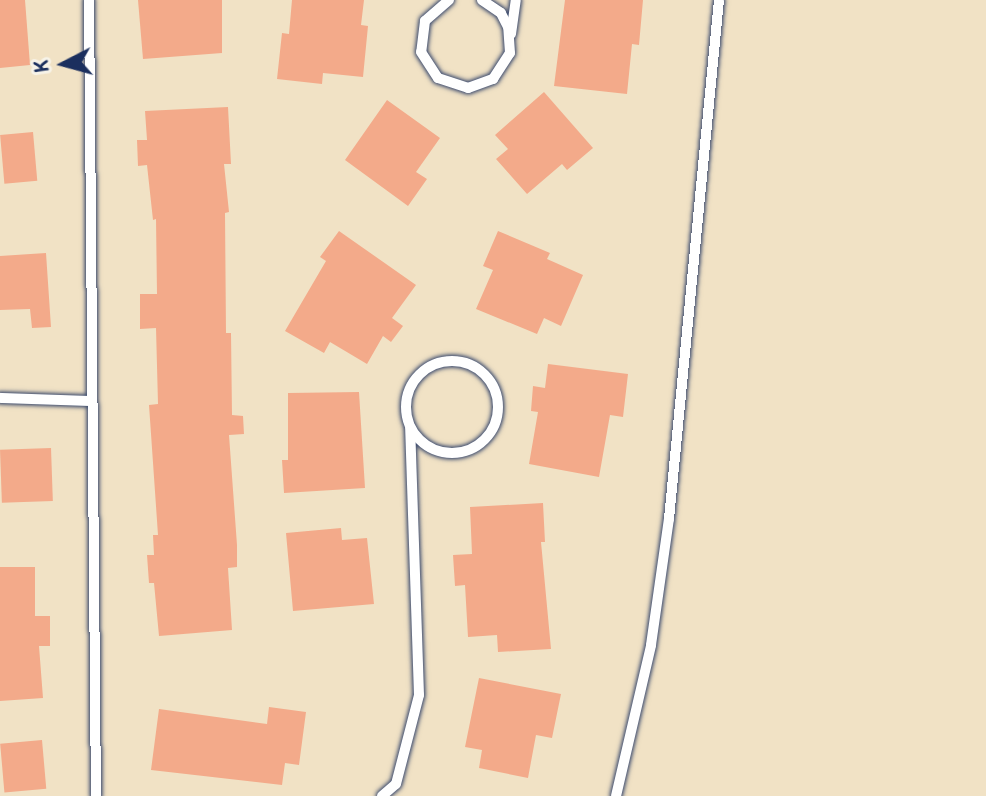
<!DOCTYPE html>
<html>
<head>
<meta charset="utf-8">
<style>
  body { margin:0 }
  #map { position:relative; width:986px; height:796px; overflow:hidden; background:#f1e2c5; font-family:"Patrick Hand",sans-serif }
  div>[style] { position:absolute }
  .building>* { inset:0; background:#f3aa8a; transform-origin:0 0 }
  .roads { filter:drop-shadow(0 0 2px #3b4a6d) drop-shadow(0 0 2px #3b4a6d) }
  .service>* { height:10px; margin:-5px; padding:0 5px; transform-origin:5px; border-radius:5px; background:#fff }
  .service>.ring { margin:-5px; padding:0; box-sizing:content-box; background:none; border:10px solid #fff; border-radius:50% }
  span { translate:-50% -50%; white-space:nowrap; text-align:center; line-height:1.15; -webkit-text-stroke:7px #f7f3e8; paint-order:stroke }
  .north { position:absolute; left:24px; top:24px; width:80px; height:80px; -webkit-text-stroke:6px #f7f3e8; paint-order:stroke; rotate:264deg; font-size:22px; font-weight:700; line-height:32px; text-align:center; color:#1b2f5e }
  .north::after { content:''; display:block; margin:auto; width:28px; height:36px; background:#1b2f5e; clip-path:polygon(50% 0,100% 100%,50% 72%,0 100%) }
</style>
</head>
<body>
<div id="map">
  <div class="building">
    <i style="clip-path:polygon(0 0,25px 0,30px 65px,0 68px)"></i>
    <i style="clip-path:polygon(138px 0,222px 0,222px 53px,143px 59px)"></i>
    <i style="clip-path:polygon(292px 0,364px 0,361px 25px,368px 26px,363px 77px,323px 73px,322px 84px,277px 79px,282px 33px,289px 34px)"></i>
    <i style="clip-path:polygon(565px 0,643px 0,639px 45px,632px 44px,627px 94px,554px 86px)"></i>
    <i style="clip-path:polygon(544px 92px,593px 148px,567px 170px,562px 164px,527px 194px,496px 159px,508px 149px,495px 135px)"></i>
    <i style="clip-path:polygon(387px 100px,440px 138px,416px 172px,427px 179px,408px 206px,345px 160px)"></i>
    <i style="clip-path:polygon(228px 107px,231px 164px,224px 164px,229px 212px,225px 213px,226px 333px,231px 333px,232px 415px,243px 416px,244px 434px,229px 435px,237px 545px,237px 567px,228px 568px,232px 630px,159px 636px,154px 583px,149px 583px,147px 555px,154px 555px,153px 535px,158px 535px,149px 405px,158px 404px,156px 328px,140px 329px,140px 294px,157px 294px,156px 219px,153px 220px,147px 165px,138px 166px,137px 140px,147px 140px,145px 111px)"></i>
    <i style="left:33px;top:132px;width:49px;height:33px;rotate:85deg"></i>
    <i style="clip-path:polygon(339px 231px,416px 285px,392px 318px,403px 326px,391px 342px,383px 336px,367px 364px,330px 342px,324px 353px,285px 331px,326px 261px,320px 257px)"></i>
    <i style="clip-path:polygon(498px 231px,550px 253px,547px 259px,583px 275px,561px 326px,544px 318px,537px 334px,476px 309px,493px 270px,483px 266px)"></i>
    <i style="clip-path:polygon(46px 253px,51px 327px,32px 328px,30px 309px,0 310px,0 256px)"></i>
    <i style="clip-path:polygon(548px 364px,628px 374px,623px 417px,610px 415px,599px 477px,529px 464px,538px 412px,531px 411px,533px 386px,545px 388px)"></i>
    <i style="clip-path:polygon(359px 392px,365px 488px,284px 493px,282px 460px,288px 460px,288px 393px)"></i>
    <i style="left:51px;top:448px;width:53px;height:51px;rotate:88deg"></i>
    <i style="clip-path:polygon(543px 503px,545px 542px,541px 542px,551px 649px,498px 652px,497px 635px,468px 637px,465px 585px,455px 586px,453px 555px,472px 554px,470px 507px)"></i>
    <i style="clip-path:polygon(341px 528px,342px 540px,367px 538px,374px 604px,293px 611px,286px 533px)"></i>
    <i style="clip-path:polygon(0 567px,35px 567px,35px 616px,50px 616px,50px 646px,39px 646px,43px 698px,0 701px)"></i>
    <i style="clip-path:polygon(479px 678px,561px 694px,552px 738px,536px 735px,528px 778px,479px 768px,482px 750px,465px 747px)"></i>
    <i style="clip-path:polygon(269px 707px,306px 712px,299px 765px,285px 763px,282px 785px,151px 770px,159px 709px,267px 724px)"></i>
    <i style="left:42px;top:740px;width:49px;height:42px;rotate:85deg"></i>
  </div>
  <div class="roads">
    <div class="service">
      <i style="left:89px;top:0;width:796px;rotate:89.5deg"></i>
      <i style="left:449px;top:0;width:32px;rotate:139deg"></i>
      <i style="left:425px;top:21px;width:31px;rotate:97deg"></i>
      <i style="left:421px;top:52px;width:31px;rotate:57deg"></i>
      <i style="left:438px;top:78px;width:32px;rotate:18deg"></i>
      <i style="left:468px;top:88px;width:27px;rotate:-20deg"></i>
      <i style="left:493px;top:79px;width:31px;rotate:-57deg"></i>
      <i style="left:510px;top:53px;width:26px;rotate:-94deg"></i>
      <i style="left:508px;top:27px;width:16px;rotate:-117deg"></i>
      <i style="left:501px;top:13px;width:23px;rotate:-146deg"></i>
      <i style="left:511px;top:34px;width:34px;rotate:-82deg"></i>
      <i class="ring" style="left:406px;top:361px;width:82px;height:82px"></i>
      <i style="left:0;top:398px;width:92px;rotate:1.9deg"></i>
      <i style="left:382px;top:796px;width:18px;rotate:-41deg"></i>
      <i style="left:396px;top:784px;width:92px;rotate:-75.5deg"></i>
      <i style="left:419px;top:695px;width:267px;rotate:-91.9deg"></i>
      <i style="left:616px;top:796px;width:155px;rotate:-76.9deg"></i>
      <i style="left:651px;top:645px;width:127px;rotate:-81.9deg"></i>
      <i style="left:669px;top:519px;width:521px;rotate:-84.5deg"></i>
    </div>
  </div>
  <div class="north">K</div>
</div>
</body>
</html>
